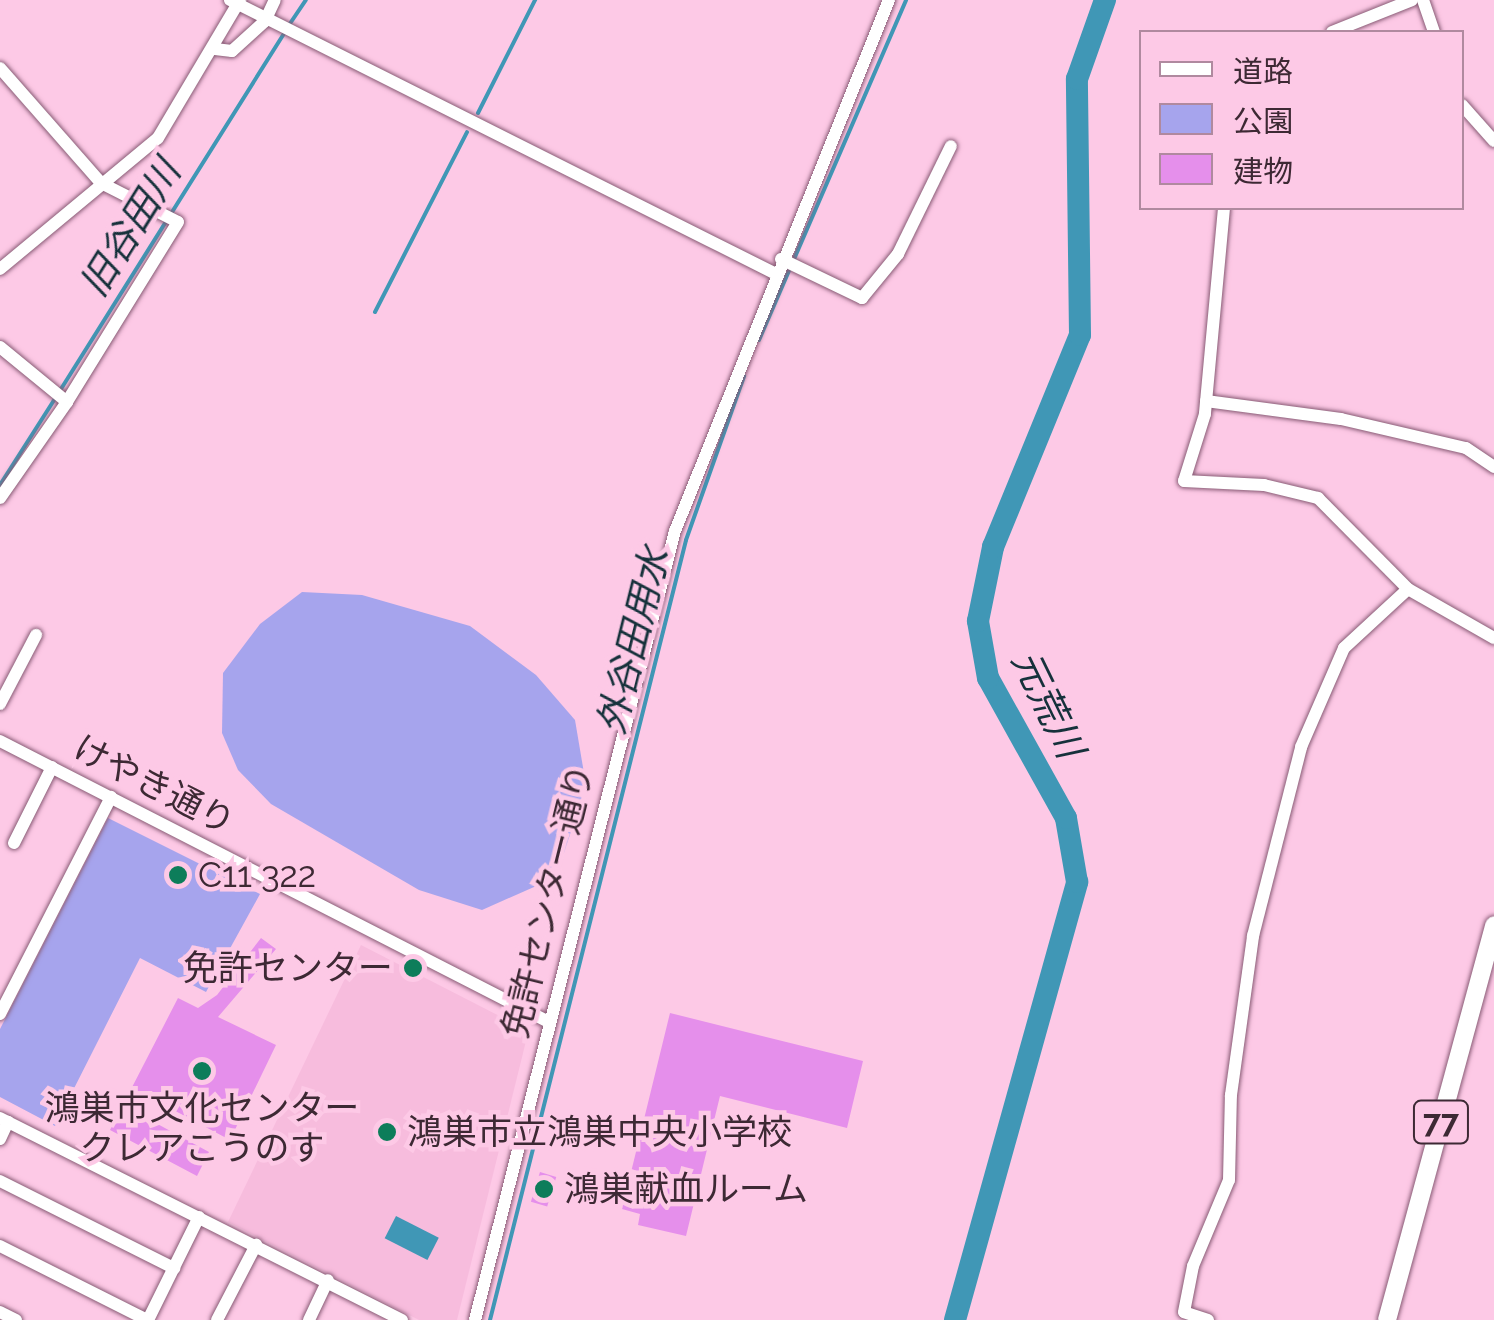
<!DOCTYPE html>
<html>
<head>
<meta charset="utf-8">
<style>
  body { margin:0 }
  #map { position:relative; width:1494px; height:1320px; overflow:hidden; background:#fdc9e6; font-family:Raleway,"Noto Sans JP",sans-serif }
  div>[style] { position:absolute }
  .built>* { inset:0; background:#f7bcdd }
  .green>* { inset:0; background:#a6a4ed }
  .water>* { inset:0; background:#4097b6; transform-origin:0 0 }
  .stream>* { height:4px; margin:-2px; padding:0 2px; transform-origin:2px; border-radius:2px; background:#4097b6 }
  .river>* { height:22px; margin:-11px; padding:0 11px; transform-origin:11px; border-radius:11px; background:#4097b6 }
  .building>* { inset:0; background:#e58feb; transform-origin:0 0 }
  .roads { filter:drop-shadow(0 0 2px #885b75) drop-shadow(0 0 2px #885b75) }
  .minor>* { height:12px; margin:-6px; padding:0 6px; transform-origin:6px; border-radius:6px; background:#fff }
  .major>* { height:18px; margin:-9px; padding:0 9px; transform-origin:9px; border-radius:9px; background:#fff }
  .dots>* { width:28px; height:28px; translate:-50% -50%; box-sizing:border-box; border:5px solid #fdc9e6; border-radius:50% }
  span { translate:-50% -50%; white-space:nowrap; text-align:center; line-height:1.15; -webkit-text-stroke:9px #fdc9e6; paint-order:stroke }
  .shield-label span { padding:2px 8px; background:#fdc9e6; border:2px solid; border-radius:8px; -webkit-text-stroke-width:0 }
  .shield-label { font-size:32px; color:#3d2934; font-weight:700 }
  .street-label { font-size:35px; color:#3d2934 }
  .poi-label { font-size:35px; color:#3d2934 }
  .left { translate:0 -50%; text-align:left }
  .right { translate:-100% -50%; text-align:right }
  .water-label { font-size:38px; color:#16313b; font-style:italic }
  .legend { position:absolute; left:1139px; top:30px; width:325px; height:180px; box-sizing:border-box; background:#fdc9e6; border:2px solid #b0899f; margin:0; padding:12px 18px; list-style:none; font-size:30px; color:#3d2934 }
  .legend li { display:flex; align-items:center; gap:20px; height:50px }
  .legend b { width:50px; border:2px solid #b0899f }
</style>
</head>
<body>
<div id="map">
  <div class="built">
    <i style="clip-path:polygon(361px 945px,515px 1024px,526px 1041px,457px 1320px,419px 1320px,228px 1222px)"></i>
  </div>
  <div class="green">
    <i style="clip-path:polygon(302px 592px,362px 595px,470px 626px,536px 675px,575px 720px,586px 785px,564px 853px,534px 887px,482px 910px,419px 890px,271px 804px,238px 770px,222px 733px,223px 673px,260px 624px)"></i>
    <i style="clip-path:polygon(108px 818px,260px 894px,206px 992px,140px 958px,55px 1126px,0 1097px,0 1029px)"></i>
  </div>
  <div class="water">
    <i style="left:396px;top:1216px;width:48px;height:25px;rotate:27deg"></i>
  </div>
  <div class="stream">
    <i style="left:289px;top:25px;width:30px;rotate:-56deg"></i>
    <i style="left:478px;top:113px;width:127px;rotate:-63.2deg"></i>
    <i style="left:375px;top:312px;width:202px;rotate:-62.9deg"></i>
    <i style="left:759px;top:340px;width:370px;rotate:-66.6deg"></i>
    <i style="left:61px;top:389px;width:420px;rotate:-57.9deg"></i>
    <i style="left:0;top:485px;width:104px;rotate:-57.5deg"></i>
    <i style="left:490px;top:1320px;width:804px;rotate:-75.89deg"></i>
    <i style="left:686px;top:540px;width:174px;rotate:-70.5deg"></i>
  </div>
  <div class="river">
    <i style="left:955px;top:1320px;width:455px;rotate:-74.4deg"></i>
    <i style="left:1077px;top:882px;width:65px;rotate:-99.8deg"></i>
    <i style="left:1066px;top:818px;width:160px;rotate:-119.1deg"></i>
    <i style="left:988px;top:678px;width:58px;rotate:-100deg"></i>
    <i style="left:978px;top:621px;width:76px;rotate:-78.5deg"></i>
    <i style="left:993px;top:547px;width:229px;rotate:-67.7deg"></i>
    <i style="left:1080px;top:335px;width:256px;rotate:-90.7deg"></i>
    <i style="left:1077px;top:79px;width:84px;rotate:-70.5deg"></i>
  </div>
  <div class="building">
    <i style="clip-path:polygon(261px 938px,276px 949px,218px 1017px,276px 1045px,230px 1140px,149px 1097px,141px 1115px,209px 1152px,197px 1176px,110px 1130px,178px 998px,198px 1008px,217px 995px)"></i>
    <i style="clip-path:polygon(670px 1013px,863px 1061px,847px 1128px,720px 1096px,686px 1236px,638px 1225px,640px 1214px,622px 1209px)"></i>
    <i style="left:540px;top:1172px;width:17px;height:31px;rotate:17deg"></i>
  </div>
  <div class="roads">
    <div class="minor">
      <i style="left:230px;top:0;width:609px;rotate:26.65deg"></i>
      <i style="left:1423px;top:0;width:34px;rotate:71deg"></i>
      <i style="left:1332px;top:32px;width:86px;rotate:-21.8deg"></i>
      <i style="left:215px;top:49px;width:17px;rotate:7deg"></i>
      <i style="left:232px;top:51px;width:45px;rotate:-42.3deg"></i>
      <i style="left:265px;top:21px;width:23px;rotate:-65deg"></i>
      <i style="left:0;top:68px;width:153px;rotate:48.7deg"></i>
      <i style="left:101px;top:183px;width:86px;rotate:26.9deg"></i>
      <i style="left:178px;top:222px;width:211px;rotate:121.7deg"></i>
      <i style="left:1462px;top:105px;width:48px;rotate:48.4deg"></i>
      <i style="left:1224px;top:208px;width:207px;rotate:95.3deg"></i>
      <i style="left:1205px;top:414px;width:70px;rotate:107.4deg"></i>
      <i style="left:1184px;top:481px;width:80px;rotate:2.9deg"></i>
      <i style="left:1264px;top:485px;width:56px;rotate:13.5deg"></i>
      <i style="left:1318px;top:498px;width:128px;rotate:45.3deg"></i>
      <i style="left:1408px;top:589px;width:99px;rotate:29.7deg"></i>
      <i style="left:781px;top:259px;width:90px;rotate:25.7deg"></i>
      <i style="left:862px;top:298px;width:57px;rotate:-50.7deg"></i>
      <i style="left:898px;top:254px;width:120px;rotate:-63.9deg"></i>
      <i style="left:0;top:269px;width:205px;rotate:-39.7deg"></i>
      <i style="left:158px;top:138px;width:161px;rotate:-59.3deg"></i>
      <i style="left:0;top:347px;width:87px;rotate:39.4deg"></i>
      <i style="left:67px;top:402px;width:117px;rotate:124.9deg"></i>
      <i style="left:1206px;top:401px;width:136px;rotate:7.6deg"></i>
      <i style="left:1341px;top:419px;width:128px;rotate:13.1deg"></i>
      <i style="left:1466px;top:448px;width:34px;rotate:34deg"></i>
      <i style="left:0;top:704px;width:78px;rotate:-62.4deg"></i>
      <i style="left:0;top:741px;width:614px;rotate:27.11deg"></i>
      <i style="left:14px;top:843px;width:85px;rotate:-63.4deg"></i>
      <i style="left:0;top:1014px;width:244px;rotate:-62.9deg"></i>
      <i style="left:0;top:1118px;width:450px;rotate:26.7deg"></i>
      <i style="left:0;top:1139px;width:19px;rotate:-65deg"></i>
      <i style="left:0;top:1181px;width:195px;rotate:26.6deg"></i>
      <i style="left:0;top:1246px;width:165px;rotate:26.7deg"></i>
      <i style="left:0;top:1312px;width:18px;rotate:27deg"></i>
      <i style="left:148px;top:1320px;width:115px;rotate:-63.7deg"></i>
      <i style="left:217px;top:1320px;width:85px;rotate:-62.5deg"></i>
      <i style="left:309px;top:1320px;width:44px;rotate:-64.6deg"></i>
      <i style="left:475px;top:1320px;width:814px;rotate:-75.78deg"></i>
      <i style="left:675px;top:531px;width:573px;rotate:-68.05deg"></i>
      <i style="left:1208px;top:1320px;width:25px;rotate:-162deg"></i>
      <i style="left:1184px;top:1312px;width:47px;rotate:-78.9deg"></i>
      <i style="left:1193px;top:1266px;width:93px;rotate:-67.3deg"></i>
      <i style="left:1229px;top:1180px;width:85px;rotate:-88.7deg"></i>
      <i style="left:1231px;top:1095px;width:161px;rotate:-82.1deg"></i>
      <i style="left:1253px;top:936px;width:195px;rotate:-75.7deg"></i>
      <i style="left:1301px;top:747px;width:108px;rotate:-66.5deg"></i>
      <i style="left:1344px;top:648px;width:87px;rotate:-42.7deg"></i>
    </div>
    <div class="major">
      <i style="left:1387px;top:1320px;width:409px;rotate:-74.8deg"></i>
    </div>
  </div>
  <div class="dots">
    <i style="left:178px;top:875px;background:#0d7d5a"></i>
    <i style="left:413px;top:968px;background:#0d7d5a"></i>
    <i style="left:202px;top:1071px;background:#0d7d5a"></i>
    <i style="left:387px;top:1132px;background:#0d7d5a"></i>
    <i style="left:544px;top:1189px;background:#0d7d5a"></i>
  </div>
  <div class="shield-label">
    <span style="left:1441px;top:1122px">77</span>
  </div>
  <div class="street-label">
    <span style="left:154px;top:785px;rotate:27deg">けやき通り</span>
    <span style="left:548px;top:901px;rotate:-76deg">免許センター通り</span>
  </div>
  <div class="poi-label">
    <span class="left" style="left:198px;top:875px">C11 322</span>
    <span class="right" style="left:393px;top:968px">免許センター</span>
    <span style="left:202px;top:1128px">鴻巣市文化センター<br>クレアこうのす</span>
    <span class="left" style="left:407px;top:1132px">鴻巣市立鴻巣中央小学校</span>
    <span class="left" style="left:564px;top:1189px">鴻巣献血ルーム</span>
  </div>
  <div class="water-label">
    <span style="left:130px;top:228px;rotate:-58deg">旧谷田川</span>
    <span style="left:633px;top:641px;rotate:-76deg">外谷田用水</span>
    <span style="left:1048px;top:704px;rotate:64deg">元荒川</span>
  </div>
  <ul class="legend">
  <li><b style="height:12px;background:#fff"></b>道路</li>
  <li><b style="height:28px;background:#a6a4ed"></b>公園</li>
  <li><b style="height:28px;background:#e58feb"></b>建物</li>
  </ul>
</div>
</body>
</html>
